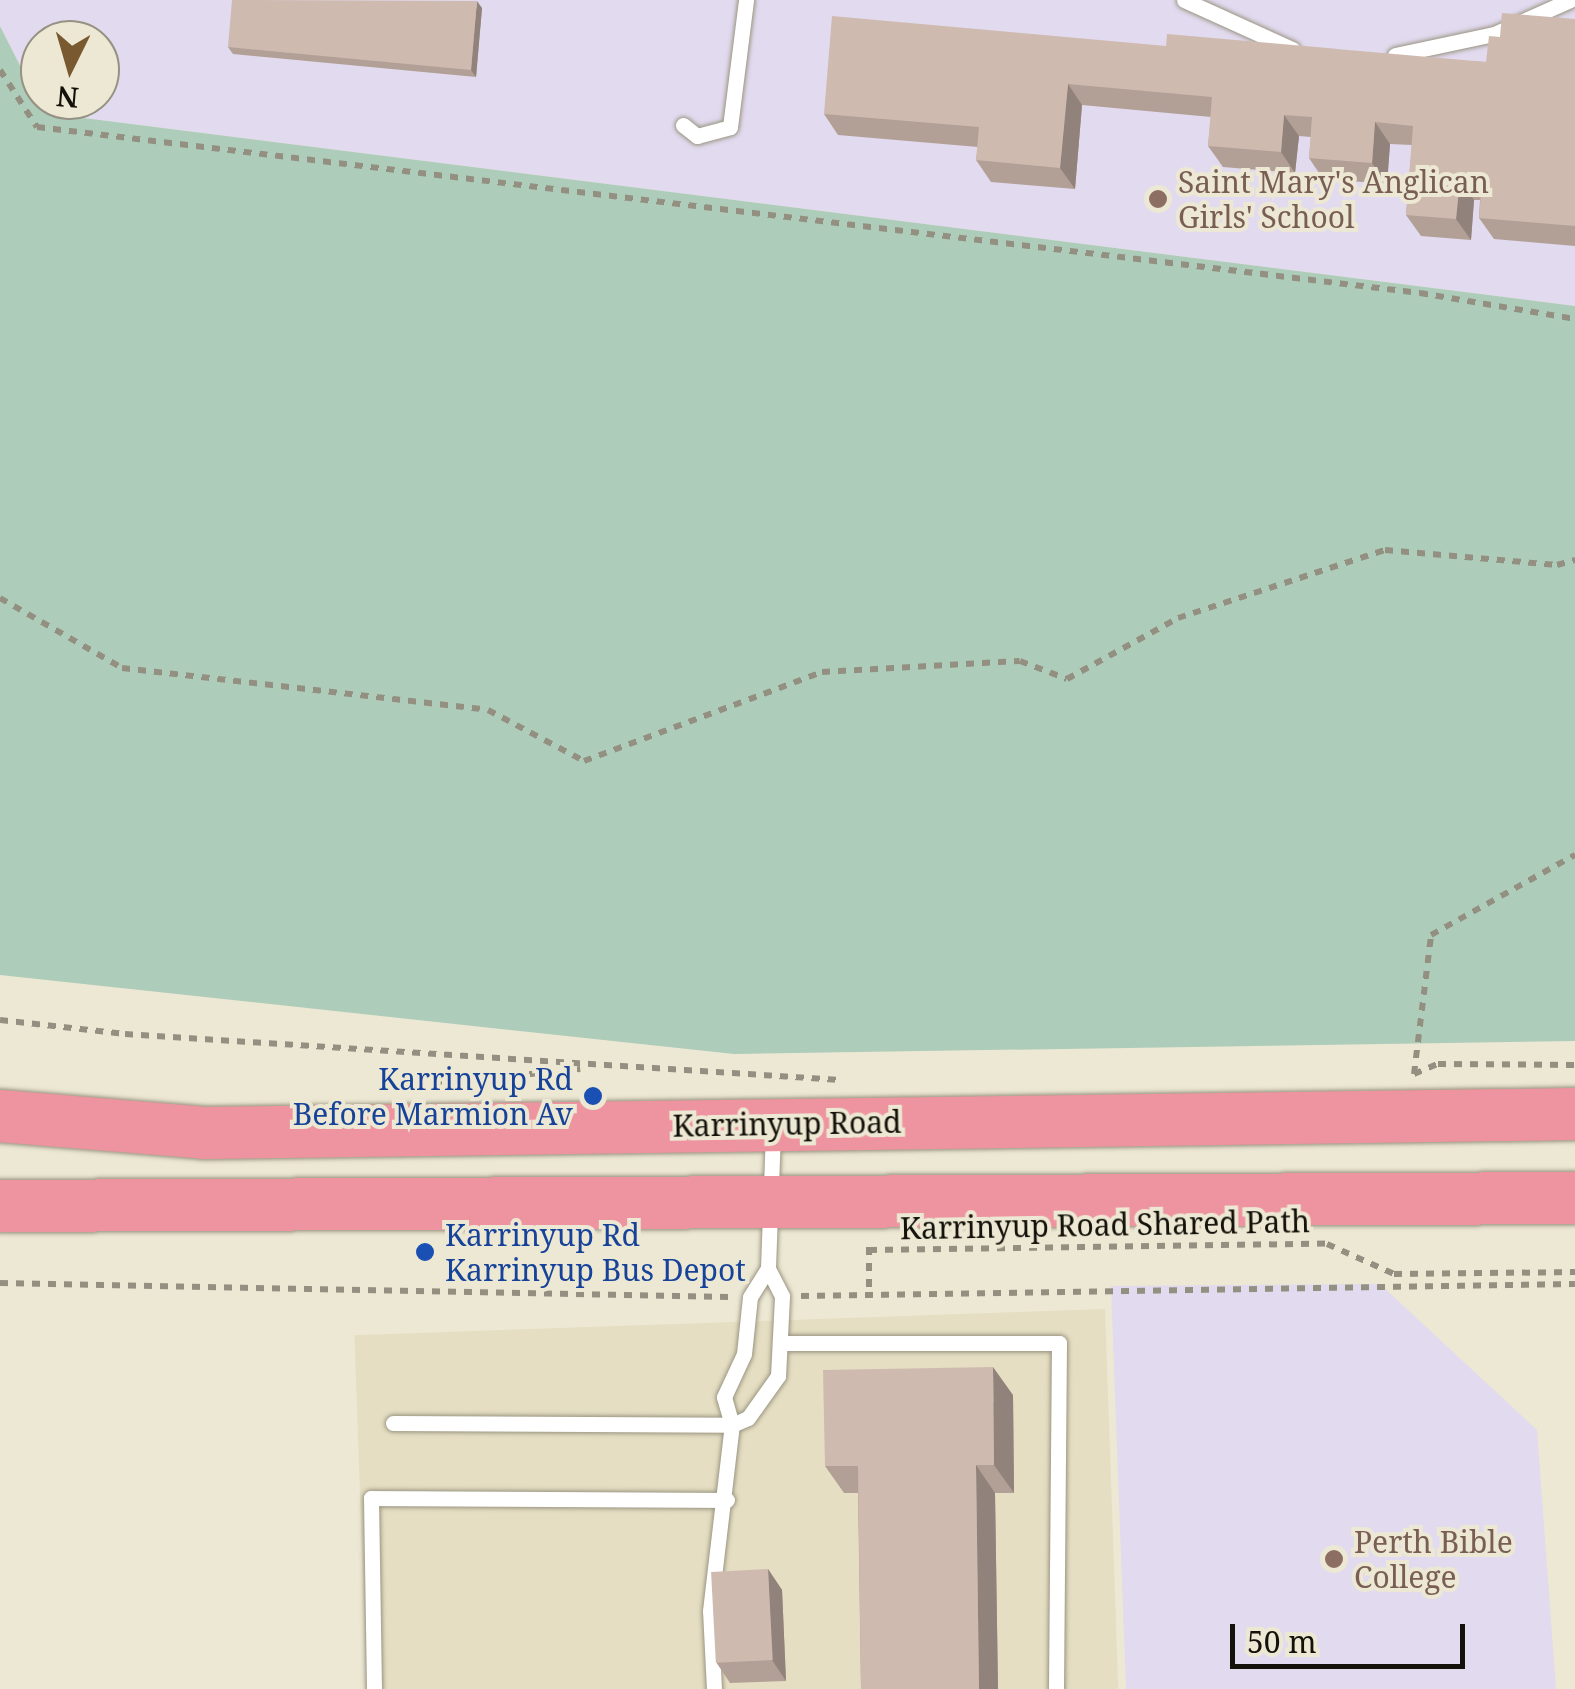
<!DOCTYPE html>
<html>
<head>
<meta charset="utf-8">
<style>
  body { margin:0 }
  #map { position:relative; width:1575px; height:1689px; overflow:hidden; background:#ede8d3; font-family:"Noto Serif",serif }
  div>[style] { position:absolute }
  .built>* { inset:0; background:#e5dec2; transform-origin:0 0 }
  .education>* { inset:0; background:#e2daef }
  .green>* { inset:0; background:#adccba }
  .path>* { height:6px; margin-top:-3px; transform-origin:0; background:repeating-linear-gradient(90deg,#949081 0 8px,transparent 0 16px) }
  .roads { filter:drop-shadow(0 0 2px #9a9582) drop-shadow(0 0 2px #9a9582) }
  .service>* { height:15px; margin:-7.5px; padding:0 7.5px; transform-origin:7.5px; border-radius:7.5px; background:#fff }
  .trunk>* { height:52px; margin:-26px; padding:0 26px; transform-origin:26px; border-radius:26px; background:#ee94a0 }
  .wall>* { inset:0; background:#b2a097 }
  .shaded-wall>* { inset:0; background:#91827b }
  .building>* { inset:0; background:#cfbab0; transform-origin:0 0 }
  .dots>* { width:28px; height:28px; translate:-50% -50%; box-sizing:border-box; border:5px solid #ede8d3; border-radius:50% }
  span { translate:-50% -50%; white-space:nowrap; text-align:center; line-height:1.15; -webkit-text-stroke:8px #ede8d3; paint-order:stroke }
  .education-label { font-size:30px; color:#785e54 }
  .left { translate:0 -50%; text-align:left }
  .transit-label { font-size:30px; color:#164399 }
  .right { translate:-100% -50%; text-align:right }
  .street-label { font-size:30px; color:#13110a }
  .north { position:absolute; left:20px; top:20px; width:100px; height:100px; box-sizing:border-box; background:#ede8d3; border:2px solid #969283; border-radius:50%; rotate:185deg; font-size:28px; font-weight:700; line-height:40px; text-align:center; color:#13110a }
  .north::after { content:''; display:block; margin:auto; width:35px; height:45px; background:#79592f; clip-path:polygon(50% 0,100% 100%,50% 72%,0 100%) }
  .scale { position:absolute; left:1230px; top:1624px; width:235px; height:45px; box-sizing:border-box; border:5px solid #13110a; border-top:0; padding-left:12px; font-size:30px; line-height:35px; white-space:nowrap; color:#13110a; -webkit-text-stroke:8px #ede8d3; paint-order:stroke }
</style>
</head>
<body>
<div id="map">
  <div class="built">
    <i style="left:1105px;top:1309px;width:380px;height:751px;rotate:88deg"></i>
  </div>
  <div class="education">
    <i style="clip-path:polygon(evenodd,0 0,1575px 0,1575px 306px,44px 113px,0 26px,0 0,40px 40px,100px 40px,100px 100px,40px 100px,40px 40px)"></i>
    <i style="clip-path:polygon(1380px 1284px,1537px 1430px,1556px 1689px,1126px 1689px,1111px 1286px)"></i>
  </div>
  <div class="green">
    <i style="clip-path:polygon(0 26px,44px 113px,1575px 306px,1575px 1041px,734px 1054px,0 975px)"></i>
  </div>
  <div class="path">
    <i style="left:0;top:70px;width:68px;rotate:57deg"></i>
    <i style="left:37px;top:127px;width:1393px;rotate:6.84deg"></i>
    <i style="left:1420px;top:293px;width:157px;rotate:9.5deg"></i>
    <i style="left:0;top:598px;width:141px;rotate:29.8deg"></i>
    <i style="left:122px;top:668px;width:368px;rotate:6.5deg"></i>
    <i style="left:488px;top:710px;width:109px;rotate:28deg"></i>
    <i style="left:584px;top:761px;width:254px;rotate:-20.5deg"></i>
    <i style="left:822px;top:672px;width:198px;rotate:-3.2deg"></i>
    <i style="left:1020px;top:661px;width:50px;rotate:21deg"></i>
    <i style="left:1067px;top:679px;width:127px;rotate:-28.8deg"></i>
    <i style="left:1178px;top:618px;width:218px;rotate:-18.2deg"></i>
    <i style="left:1385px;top:550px;width:173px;rotate:5deg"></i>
    <i style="left:1557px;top:565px;width:19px;rotate:-16deg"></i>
    <i style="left:0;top:1020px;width:126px;rotate:6.4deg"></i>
    <i style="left:125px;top:1034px;width:717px;rotate:3.68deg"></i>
    <i style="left:1414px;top:1074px;width:26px;rotate:-23deg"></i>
    <i style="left:1438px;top:1064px;width:137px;rotate:0.4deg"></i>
    <i style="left:1414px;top:1074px;width:140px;rotate:-83deg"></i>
    <i style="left:1431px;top:935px;width:165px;rotate:-29.1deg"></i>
    <i style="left:418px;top:1085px;width:163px;rotate:-5.6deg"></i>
    <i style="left:869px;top:1247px;width:48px;rotate:90deg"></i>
    <i style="left:869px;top:1250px;width:458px;rotate:-0.8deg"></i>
    <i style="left:1327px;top:1244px;width:73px;rotate:24.1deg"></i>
    <i style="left:1394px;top:1274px;width:181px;rotate:-0.6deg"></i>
    <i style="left:0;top:1283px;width:729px;rotate:1.1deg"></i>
    <i style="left:801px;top:1296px;width:774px;rotate:-0.89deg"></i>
  </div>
  <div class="roads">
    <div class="service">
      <i style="left:1184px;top:0;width:119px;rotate:24.4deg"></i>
      <i style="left:1395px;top:55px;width:101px;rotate:-12deg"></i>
      <i style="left:1494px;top:34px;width:83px;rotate:-24.1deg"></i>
      <i style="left:683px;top:125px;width:18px;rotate:38deg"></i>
      <i style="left:697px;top:136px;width:34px;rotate:-15deg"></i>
      <i style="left:730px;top:127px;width:128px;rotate:-82.8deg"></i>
      <i style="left:780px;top:1343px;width:279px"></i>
      <i style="left:1059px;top:1343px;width:346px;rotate:90.5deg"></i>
      <i style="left:393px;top:1423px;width:339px;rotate:0.3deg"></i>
      <i style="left:732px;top:1425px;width:17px;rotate:-24deg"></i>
      <i style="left:748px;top:1418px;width:52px;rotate:-54.5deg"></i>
      <i style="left:778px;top:1376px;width:80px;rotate:-87.1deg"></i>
      <i style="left:782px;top:1296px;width:31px;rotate:-117deg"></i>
      <i style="left:374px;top:1689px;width:191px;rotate:-90.9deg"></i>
      <i style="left:371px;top:1498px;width:356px;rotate:0.3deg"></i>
      <i style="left:714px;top:1689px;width:78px;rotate:-92.9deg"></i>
      <i style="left:710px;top:1611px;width:187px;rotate:-83.3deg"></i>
      <i style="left:732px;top:1425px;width:29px;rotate:-106deg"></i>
      <i style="left:724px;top:1397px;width:47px;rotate:-65.1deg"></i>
      <i style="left:744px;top:1354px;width:57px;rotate:-84deg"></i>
      <i style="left:750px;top:1297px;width:34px;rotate:-58deg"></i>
      <i style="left:768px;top:1268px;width:134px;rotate:-87.9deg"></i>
    </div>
    <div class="trunk">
      <i style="left:0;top:1116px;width:206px;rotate:4.7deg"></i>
      <i style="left:205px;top:1133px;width:1370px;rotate:-0.79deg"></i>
      <i style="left:0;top:1206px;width:1575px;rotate:-0.29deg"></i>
    </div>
  </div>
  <div class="wall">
    <i style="clip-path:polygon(482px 8px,476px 77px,233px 54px,228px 47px)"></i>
    <i style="clip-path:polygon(1575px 19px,1575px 246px,1494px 239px,1479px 218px,1480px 200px,1474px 200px,1471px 240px,1421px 236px,1406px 215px,1412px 145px,1390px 144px,1387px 184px,1323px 179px,1309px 158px,1311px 137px,1299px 136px,1295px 173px,1223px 167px,1208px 146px,1211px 117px,1082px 105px,1075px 189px,991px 182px,976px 160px,978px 147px,838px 135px,824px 114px,1166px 46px,1486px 62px,1500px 37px)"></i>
    <i style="clip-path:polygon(1013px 1395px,1014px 1493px,995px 1493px,998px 1689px,861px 1689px,858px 1493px,844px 1493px,825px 1466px)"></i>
    <i style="clip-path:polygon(768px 1569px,782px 1590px,786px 1681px,730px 1683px,716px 1662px)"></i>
  </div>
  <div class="shaded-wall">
    <i style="clip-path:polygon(477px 1px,482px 8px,476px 77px,471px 70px)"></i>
    <i style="clip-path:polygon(1068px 84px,1082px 105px,1075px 189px,1060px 168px)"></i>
    <i style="clip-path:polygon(1284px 115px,1299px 136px,1295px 173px,1281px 152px)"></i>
    <i style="clip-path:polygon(1375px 122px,1390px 144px,1387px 184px,1372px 163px)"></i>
    <i style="clip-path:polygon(1460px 179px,1474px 200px,1471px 240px,1456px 219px)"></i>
    <i style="clip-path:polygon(993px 1367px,1013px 1395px,1014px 1493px,994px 1465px)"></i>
    <i style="clip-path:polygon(976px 1465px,995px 1493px,998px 1689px,979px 1689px)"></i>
    <i style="clip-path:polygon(768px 1569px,782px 1590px,786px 1681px,772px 1660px)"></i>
  </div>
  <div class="building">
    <i style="clip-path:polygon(232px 0,477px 1px,471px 70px,228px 47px)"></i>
    <i style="clip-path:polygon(1502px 13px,1575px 19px,1575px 226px,1479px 218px,1482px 180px,1460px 179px,1456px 219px,1406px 215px,1413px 126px,1375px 122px,1372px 163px,1309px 158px,1312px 117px,1284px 115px,1281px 152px,1208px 146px,1212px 97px,1068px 84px,1060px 168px,976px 160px,979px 127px,824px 114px,832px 16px,1166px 46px,1167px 34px,1486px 62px,1489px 36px,1500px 37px)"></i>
    <i style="clip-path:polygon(993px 1367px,994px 1465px,976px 1465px,979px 1689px,861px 1689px,858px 1466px,825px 1466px,823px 1370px)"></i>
    <i style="left:768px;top:1569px;width:91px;height:57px;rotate:87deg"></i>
  </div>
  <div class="dots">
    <i style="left:1158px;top:199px;background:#8d6e63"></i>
    <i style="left:593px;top:1096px;background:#1a4fb4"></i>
    <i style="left:425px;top:1252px;background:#1a4fb4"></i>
    <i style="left:1334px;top:1559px;background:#8d6e63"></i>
  </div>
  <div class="education-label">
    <span class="left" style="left:1178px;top:199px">Saint Mary's Anglican<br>Girls' School</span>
    <span class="left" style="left:1354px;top:1559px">Perth Bible<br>College</span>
  </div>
  <div class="transit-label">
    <span class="right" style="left:573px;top:1096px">Karrinyup Rd<br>Before Marmion Av</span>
    <span class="left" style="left:445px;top:1252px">Karrinyup Rd<br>Karrinyup Bus Depot</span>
  </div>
  <div class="street-label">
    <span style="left:787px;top:1124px;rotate:-1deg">Karrinyup Road</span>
    <span style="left:1105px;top:1225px;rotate:-1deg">Karrinyup Road Shared Path</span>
  </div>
  <div class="north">N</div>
  <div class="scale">50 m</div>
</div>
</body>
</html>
